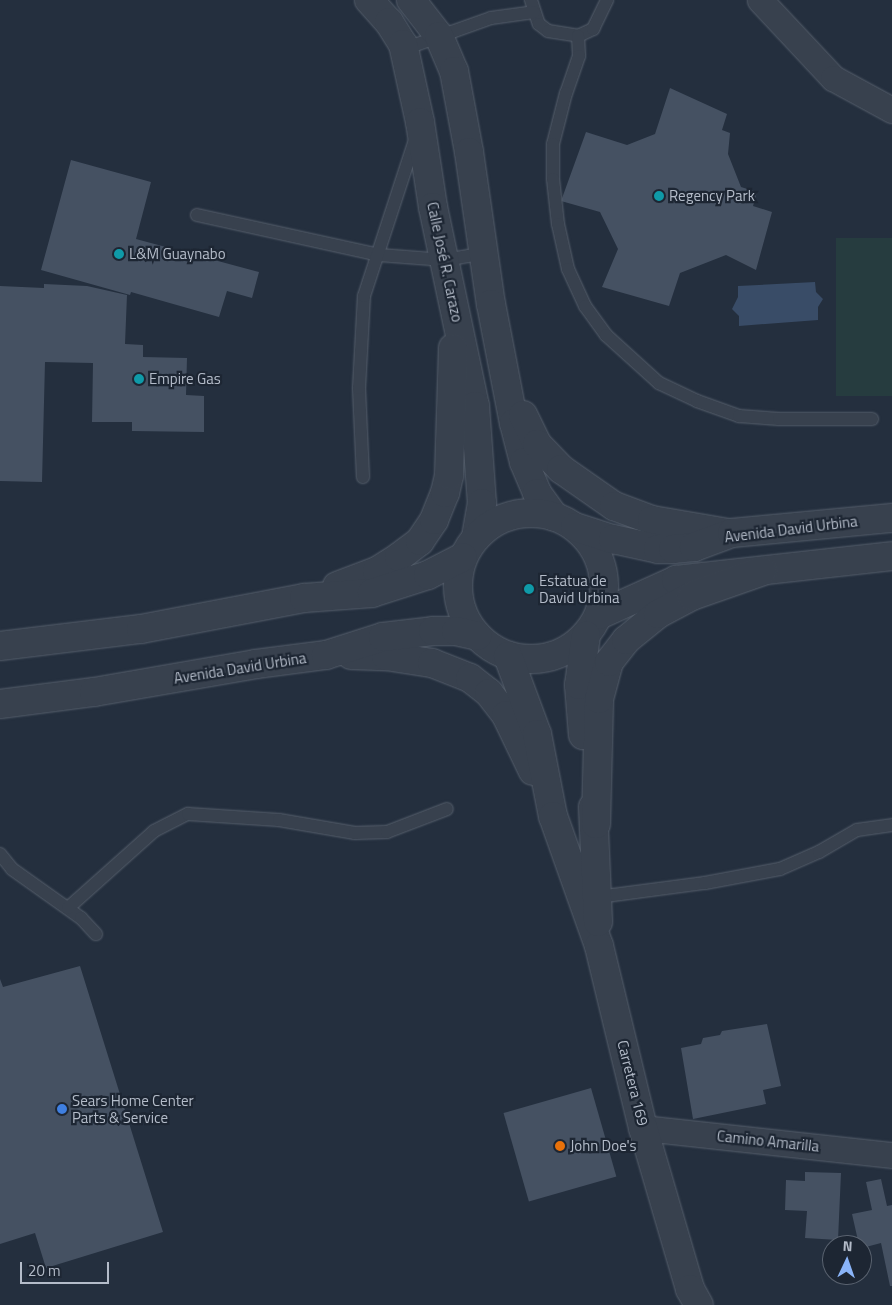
<!DOCTYPE html>
<html>
<head>
<meta charset="utf-8">
<style>
  body { margin:0 }
  #map { position:relative; width:892px; height:1305px; overflow:hidden; background:#242f3e; font-family:"Titillium Web",sans-serif }
  div>[style] { position:absolute }
  .green>* { inset:0; background:#263c3f; transform-origin:0 0 }
  .water>* { inset:0; background:#394c67 }
  .building>* { inset:0; background:#455162; transform-origin:0 0 }
  .roads { filter:drop-shadow(0 0 1px #565f6c) drop-shadow(0 0 1px #565f6c) }
  .service>* { height:12px; margin:-6px; padding:0 6px; transform-origin:6px; border-radius:6px; background:#38414e }
  .minor>* { height:25px; margin:-12.5px; padding:0 12.5px; transform-origin:12.5px; border-radius:12.5px; background:#38414e }
  .tertiary>* { height:28px; margin:-14px; padding:0 14px; transform-origin:14px; border-radius:14px; background:#38414e }
  .tertiary>.ring { margin:-14px; padding:0; box-sizing:content-box; background:none; border:28px solid #38414e; border-radius:50% }
  .dots>* { width:14px; height:14px; translate:-50% -50%; box-sizing:border-box; border:2px solid #1d2633; border-radius:50% }
  span { translate:-50% -50%; white-space:nowrap; text-align:center; line-height:1.15; -webkit-text-stroke:4.5px #1d2633; paint-order:stroke }
  .poi-label { font-size:15px; color:#b4bcc9 }
  .left { translate:0 -50%; text-align:left }
  .street-label { font-size:15px; color:#b4bcc9 }
  .north { position:absolute; left:822px; top:1235px; width:50px; height:50px; box-sizing:border-box; background:#1d2633; border:1px solid #59626f; border-radius:50%; rotate:3deg; font-size:14px; font-weight:700; line-height:20px; text-align:center; color:#b4bcc9 }
  .north::after { content:''; display:block; margin:auto; width:18px; height:22px; background:#8ab4f8; clip-path:polygon(50% 0,100% 100%,50% 72%,0 100%) }
  .scale { position:absolute; left:20px; top:1262px; width:89px; height:22px; box-sizing:border-box; border:2px solid #b4bcc9; border-top:0; padding-left:6px; font-size:15px; line-height:18px; white-space:nowrap; color:#b4bcc9; -webkit-text-stroke:4px #1d2633; paint-order:stroke }
</style>
</head>
<body>
<div id="map">
  <div class="green">
    <i style="left:892px;top:238px;width:158px;height:56px;rotate:90deg"></i>
  </div>
  <div class="water">
    <i style="clip-path:polygon(815px 282px,816px 292px,823px 299px,818px 307px,818px 320px,739px 326px,739px 316px,732px 309px,738px 297px,738px 286px)"></i>
  </div>
  <div class="building">
    <i style="clip-path:polygon(670px 88px,727px 114px,722px 130px,730px 133px,728px 154px,741px 187px,757px 192px,753px 206px,772px 212px,756px 270px,726px 255px,680px 273px,669px 306px,602px 287px,618px 249px,600px 212px,561px 201px,586px 132px,627px 145px,655px 134px)"></i>
    <i style="clip-path:polygon(71px 160px,151px 182px,136px 239px,259px 272px,252px 298px,227px 291px,219px 317px,131px 292px,130px 295px,41px 270px)"></i>
    <i style="clip-path:polygon(44px 284px,87px 286px,127px 295px,125px 344px,143px 345px,143px 357px,187px 358px,186px 395px,204px 396px,204px 432px,132px 431px,132px 422px,92px 422px,93px 363px,45px 362px,42px 482px,0 481px,0 286px,44px 288px)"></i>
    <i style="clip-path:polygon(80px 966px,163px 1232px,46px 1268px,35px 1233px,0 1244px,0 979px,3px 987px)"></i>
    <i style="clip-path:polygon(767px 1024px,781px 1086px,763px 1090px,766px 1104px,693px 1119px,681px 1048px,701px 1044px,703px 1038px,720px 1035px,722px 1031px)"></i>
    <i style="left:591px;top:1088px;width:92px;height:91px;rotate:74deg"></i>
    <i style="clip-path:polygon(805px 1172px,841px 1173px,838px 1240px,805px 1238px,807px 1211px,785px 1210px,786px 1180px,805px 1181px)"></i>
    <i style="clip-path:polygon(881px 1179px,887px 1206px,892px 1205px,892px 1286px,890px 1286px,881px 1243px,862px 1248px,862px 1245px,859px 1245px,852px 1214px,872px 1210px,866px 1182px)"></i>
  </div>
  <div class="roads">
    <div class="service">
      <i style="left:531px;top:0;width:25px;rotate:72deg"></i>
      <i style="left:539px;top:24px;width:11px;rotate:38deg"></i>
      <i style="left:548px;top:31px;width:30px;rotate:9deg"></i>
      <i style="left:578px;top:36px;width:17px;rotate:-25deg"></i>
      <i style="left:593px;top:29px;width:32px;rotate:-64deg"></i>
      <i style="left:578px;top:36px;width:20px;rotate:87deg"></i>
      <i style="left:579px;top:56px;width:39px;rotate:109deg"></i>
      <i style="left:566px;top:93px;width:53px;rotate:104.3deg"></i>
      <i style="left:553px;top:144px;width:35px;rotate:90deg"></i>
      <i style="left:553px;top:179px;width:45px;rotate:83.7deg"></i>
      <i style="left:558px;top:224px;width:46px;rotate:77.5deg"></i>
      <i style="left:568px;top:269px;width:41px;rotate:65.3deg"></i>
      <i style="left:585px;top:306px;width:36px;rotate:54deg"></i>
      <i style="left:606px;top:335px;width:72px;rotate:42.2deg"></i>
      <i style="left:659px;top:383px;width:42px;rotate:25.3deg"></i>
      <i style="left:697px;top:401px;width:45px;rotate:19.7deg"></i>
      <i style="left:739px;top:416px;width:40px;rotate:4.3deg"></i>
      <i style="left:779px;top:419px;width:93px"></i>
      <i style="left:404px;top:49px;width:92px;rotate:-19.6deg"></i>
      <i style="left:491px;top:18px;width:43px;rotate:-7.9deg"></i>
      <i style="left:197px;top:215px;width:186px;rotate:12.4deg"></i>
      <i style="left:379px;top:255px;width:66px;rotate:4.3deg"></i>
      <i style="left:445px;top:260px;width:40px;rotate:-10deg"></i>
      <i style="left:363px;top:477px;width:89px;rotate:-92.6deg"></i>
      <i style="left:359px;top:388px;width:92px;rotate:-86.9deg"></i>
      <i style="left:364px;top:296px;width:164px;rotate:-71.9deg"></i>
      <i style="left:0;top:854px;width:19px;rotate:51deg"></i>
      <i style="left:12px;top:869px;width:85px;rotate:35.4deg"></i>
      <i style="left:81px;top:918px;width:22px;rotate:47deg"></i>
      <i style="left:598px;top:897px;width:108px;rotate:-7.5deg"></i>
      <i style="left:705px;top:883px;width:76px;rotate:-10.6deg"></i>
      <i style="left:780px;top:869px;width:43px;rotate:-23.6deg"></i>
      <i style="left:819px;top:852px;width:44px;rotate:-30.1deg"></i>
      <i style="left:857px;top:830px;width:35px;rotate:-8deg"></i>
      <i style="left:68px;top:908px;width:115px;rotate:-41.8deg"></i>
      <i style="left:154px;top:831px;width:38px;rotate:-27deg"></i>
      <i style="left:188px;top:814px;width:91px;rotate:3.8deg"></i>
      <i style="left:279px;top:820px;width:77px;rotate:9.7deg"></i>
      <i style="left:355px;top:833px;width:32px;rotate:-2deg"></i>
      <i style="left:387px;top:832px;width:64px;rotate:-21deg"></i>
    </div>
    <div class="minor">
      <i style="left:760px;top:0;width:107px;rotate:46.9deg"></i>
      <i style="left:833px;top:78px;width:67px;rotate:28.5deg"></i>
      <i style="left:643px;top:1128px;width:250px;rotate:6.2deg"></i>
    </div>
    <div class="tertiary">
      <i style="left:369px;top:0;width:30px;rotate:48deg"></i>
      <i style="left:389px;top:22px;width:26px;rotate:58deg"></i>
      <i style="left:403px;top:44px;width:80px;rotate:77.7deg"></i>
      <i style="left:420px;top:122px;width:86px;rotate:81.3deg"></i>
      <i style="left:433px;top:207px;width:203px;rotate:78.1deg"></i>
      <i style="left:475px;top:406px;width:97px;rotate:85.9deg"></i>
      <i style="left:482px;top:503px;width:35px;rotate:100deg"></i>
      <i style="left:411px;top:0;width:46px;rotate:52.1deg"></i>
      <i style="left:439px;top:36px;width:38px;rotate:67deg"></i>
      <i style="left:454px;top:71px;width:82px;rotate:79.5deg"></i>
      <i style="left:469px;top:152px;width:154px;rotate:81.8deg"></i>
      <i style="left:491px;top:304px;width:121px;rotate:79.1deg"></i>
      <i style="left:514px;top:423px;width:40px;rotate:75.6deg"></i>
      <i style="left:524px;top:462px;width:34px;rotate:67deg"></i>
      <i style="left:537px;top:493px;width:29px;rotate:54deg"></i>
      <i style="left:523px;top:415px;width:32px;rotate:64deg"></i>
      <i style="left:537px;top:444px;width:35px;rotate:46deg"></i>
      <i style="left:561px;top:469px;width:65px;rotate:34.9deg"></i>
      <i style="left:614px;top:506px;width:40px;rotate:20.2deg"></i>
      <i style="left:652px;top:520px;width:77px;rotate:9.7deg"></i>
      <i class="ring" style="left:458px;top:513px;width:118px;height:118px"></i>
      <i style="left:575px;top:527px;width:40px;rotate:18deg"></i>
      <i style="left:613px;top:539px;width:46px;rotate:12.5deg"></i>
      <i style="left:658px;top:549px;width:15px"></i>
      <i style="left:673px;top:549px;width:21px;rotate:-5deg"></i>
      <i style="left:694px;top:547px;width:40px;rotate:-20.2deg"></i>
      <i style="left:732px;top:533px;width:161px;rotate:-5.4deg"></i>
      <i style="left:337px;top:586px;width:43px;rotate:-20.6deg"></i>
      <i style="left:377px;top:571px;width:26px;rotate:-32deg"></i>
      <i style="left:399px;top:557px;width:26px;rotate:-37deg"></i>
      <i style="left:420px;top:541px;width:25px;rotate:-56deg"></i>
      <i style="left:434px;top:520px;width:29px;rotate:-68deg"></i>
      <i style="left:445px;top:493px;width:18px;rotate:-77deg"></i>
      <i style="left:449px;top:475px;width:127px;rotate:-88.2deg"></i>
      <i style="left:599px;top:615px;width:85px;rotate:-24.4deg"></i>
      <i style="left:676px;top:580px;width:217px;rotate:-6.3deg"></i>
      <i style="left:0;top:646px;width:142px;rotate:-6.9deg"></i>
      <i style="left:141px;top:629px;width:166px;rotate:-10.8deg"></i>
      <i style="left:304px;top:598px;width:68px;rotate:-4.2deg"></i>
      <i style="left:372px;top:593px;width:59px;rotate:-17.8deg"></i>
      <i style="left:428px;top:575px;width:39px;rotate:-27deg"></i>
      <i style="left:351px;top:655px;width:35px;rotate:2deg"></i>
      <i style="left:386px;top:656px;width:47px;rotate:8.7deg"></i>
      <i style="left:432px;top:663px;width:41px;rotate:21.5deg"></i>
      <i style="left:470px;top:678px;width:24px;rotate:38deg"></i>
      <i style="left:489px;top:693px;width:28px;rotate:52deg"></i>
      <i style="left:506px;top:715px;width:62px;rotate:64.3deg"></i>
      <i style="left:508px;top:656px;width:83px;rotate:69.6deg"></i>
      <i style="left:537px;top:734px;width:84px;rotate:79deg"></i>
      <i style="left:553px;top:816px;width:138px;rotate:70.5deg"></i>
      <i style="left:599px;top:946px;width:187px;rotate:76.4deg"></i>
      <i style="left:643px;top:1128px;width:168px;rotate:73.7deg"></i>
      <i style="left:690px;top:1289px;width:18px;rotate:61deg"></i>
      <i style="left:0;top:704px;width:95px;rotate:-7.3deg"></i>
      <i style="left:94px;top:692px;width:164px;rotate:-9.8deg"></i>
      <i style="left:256px;top:664px;width:71px;rotate:-7.3deg"></i>
      <i style="left:326px;top:655px;width:60px;rotate:-17.5deg"></i>
      <i style="left:383px;top:637px;width:50px;rotate:-6.8deg"></i>
      <i style="left:433px;top:631px;width:23px"></i>
      <i style="left:456px;top:631px;width:22px;rotate:13deg"></i>
      <i style="left:583px;top:735px;width:50px;rotate:-94.6deg"></i>
      <i style="left:579px;top:685px;width:50px;rotate:-82deg"></i>
      <i style="left:593px;top:807px;width:115px;rotate:87.5deg"></i>
      <i style="left:596px;top:824px;width:125px;rotate:-88.6deg"></i>
      <i style="left:599px;top:699px;width:38px;rotate:-75deg"></i>
      <i style="left:609px;top:662px;width:28px;rotate:-52deg"></i>
      <i style="left:626px;top:640px;width:41px;rotate:-39.1deg"></i>
      <i style="left:658px;top:614px;width:38px;rotate:-28deg"></i>
      <i style="left:692px;top:596px;width:75px;rotate:-19.4deg"></i>
    </div>
  </div>
  <div class="dots">
    <i style="left:659px;top:196px;background:#0f9aa8"></i>
    <i style="left:119px;top:254px;background:#0f9aa8"></i>
    <i style="left:139px;top:379px;background:#0f9aa8"></i>
    <i style="left:529px;top:589px;background:#0f9aa8"></i>
    <i style="left:62px;top:1109px;background:#3f7fe0"></i>
    <i style="left:560px;top:1146px;background:#e8710a"></i>
  </div>
  <div class="poi-label">
    <span class="left" style="left:669px;top:196px">Regency Park</span>
    <span class="left" style="left:129px;top:254px">L&amp;M Guaynabo</span>
    <span class="left" style="left:149px;top:379px">Empire Gas</span>
    <span class="left" style="left:539px;top:589px">Estatua de<br>David Urbina</span>
    <span class="left" style="left:72px;top:1109px">Sears Home Center<br>Parts &amp; Service</span>
    <span class="left" style="left:570px;top:1146px">John Doe's</span>
  </div>
  <div class="street-label">
    <span style="left:445px;top:262px;rotate:78deg">Calle José R. Carazo</span>
    <span style="left:791px;top:529px;rotate:-7deg">Avenida David Urbina</span>
    <span style="left:240px;top:668px;rotate:-9deg">Avenida David Urbina</span>
    <span style="left:633px;top:1083px;rotate:76deg">Carretera 169</span>
    <span style="left:768px;top:1141px;rotate:6deg">Camino Amarilla</span>
  </div>
  <div class="north">N</div>
  <div class="scale">20 m</div>
</div>
</body>
</html>
